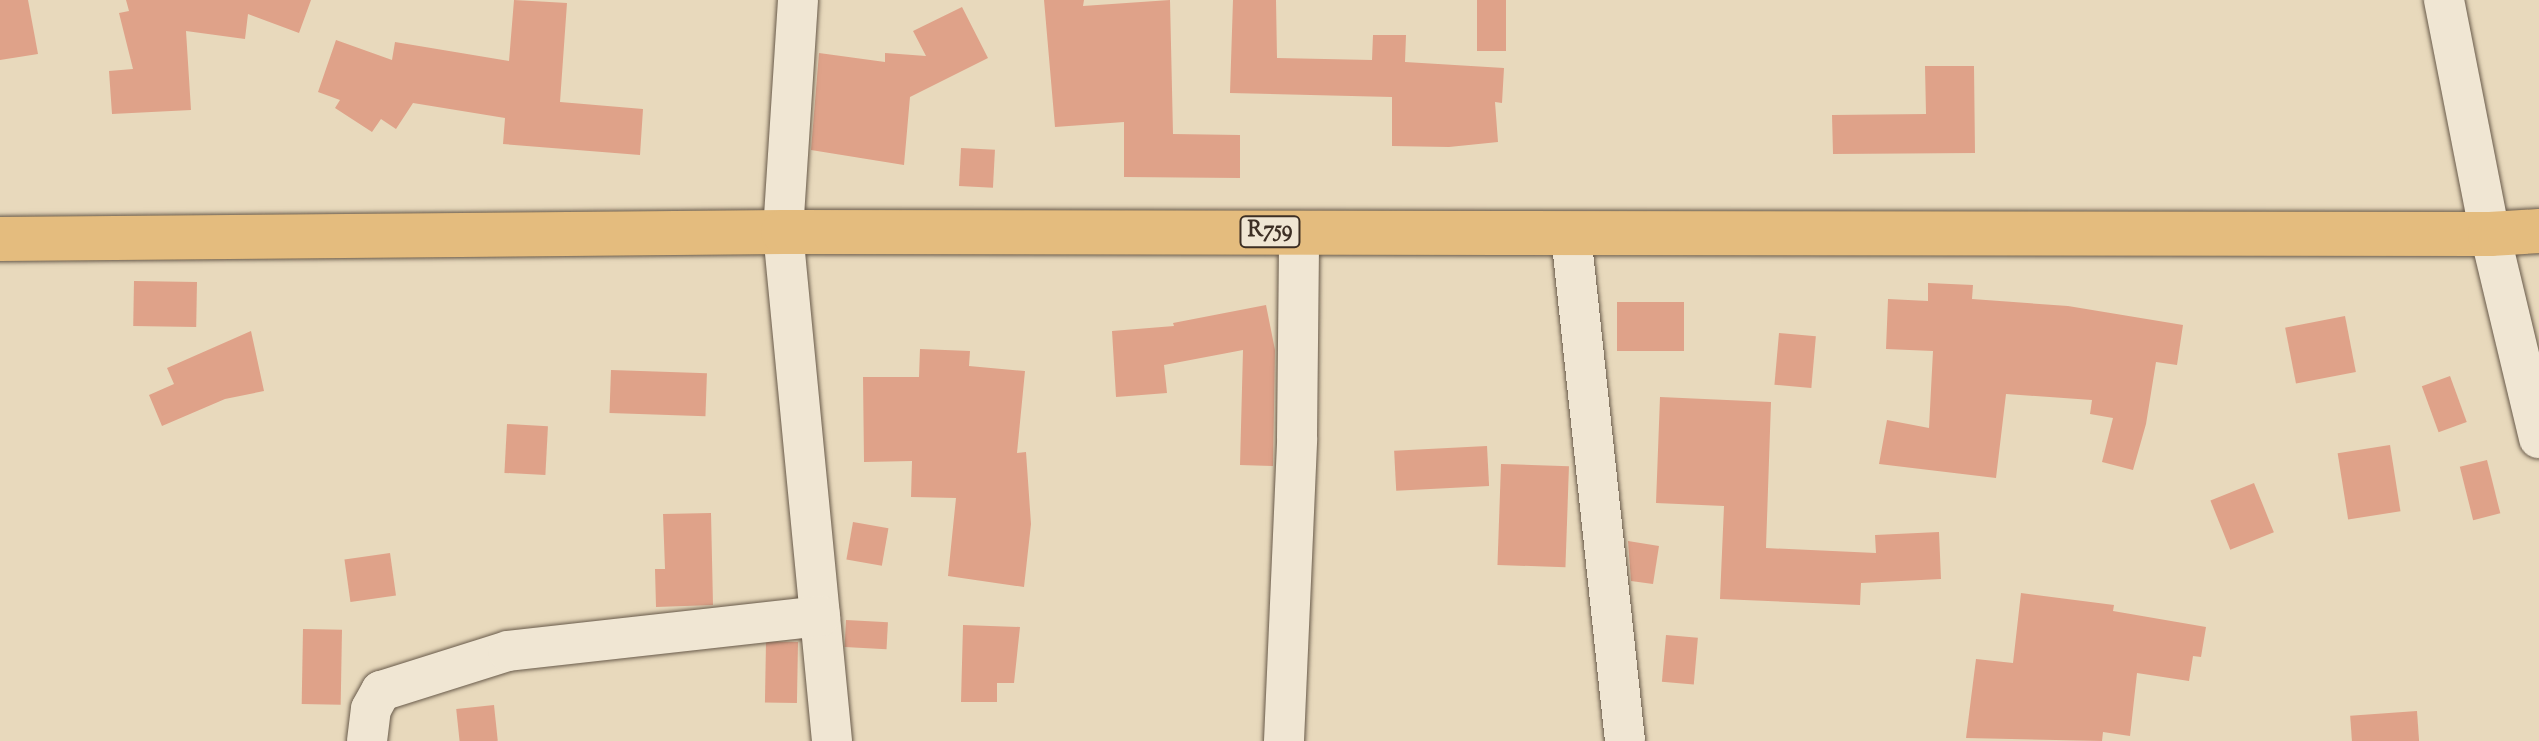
<!DOCTYPE html>
<html>
<head>
<meta charset="utf-8">
<style>
  body { margin:0 }
  #map { position:relative; width:2539px; height:741px; overflow:hidden; background:#e8d9bc; font-family:"Sorts Mill Goudy",serif }
  div>[style] { position:absolute }
  .building>* { inset:0; background:#dfa289; transform-origin:0 0 }
  .roads { filter:drop-shadow(0 0 2px #685a4a) drop-shadow(0 0 2px #685a4a) }
  .street>* { height:40px; margin:-20px; padding:0 20px; transform-origin:20px; border-radius:20px; background:#f0e6d3 }
  .primary>* { height:44px; margin:-22px; padding:0 22px; transform-origin:22px; border-radius:22px; background:#e4bc7e }
  span { translate:-50% -50%; white-space:nowrap; text-align:center; line-height:1.15; -webkit-text-stroke:6px #f0e6d3; paint-order:stroke }
  .shield-label span { padding:2px 6px; background:#f0e6d3; border:2px solid; border-radius:6px; -webkit-text-stroke-width:0 }
  .shield-label { font-size:22px; color:#3d2f24; font-weight:700 }
</style>
</head>
<body>
<div id="map">
  <div class="building">
    <i style="clip-path:polygon(0 0,28px 0,38px 54px,0 60px)"></i>
    <i style="clip-path:polygon(126px 0,311px 0,299px 33px,248px 14px,245px 39px,186px 31px,191px 110px,112px 114px,109px 71px,133px 69px,119px 13px,129px 11px)"></i>
    <i style="clip-path:polygon(514px 0,567px 3px,560px 102px,643px 109px,640px 155px,503px 144px,505px 118px,413px 103px,396px 129px,381px 119px,372px 132px,335px 108px,340px 100px,318px 92px,336px 40px,392px 60px,395px 42px,509px 61px)"></i>
    <i style="clip-path:polygon(1044px 0,1084px 0,1083px 6px,1170px 0,1173px 134px,1240px 135px,1240px 178px,1124px 177px,1124px 122px,1055px 127px)"></i>
    <i style="clip-path:polygon(1233px 0,1276px 0,1277px 58px,1372px 60px,1373px 35px,1406px 35px,1405px 62px,1504px 68px,1502px 103px,1495px 102px,1498px 142px,1449px 147px,1392px 146px,1392px 97px,1230px 93px)"></i>
    <i style="left:1477px;top:0;width:29px;height:51px"></i>
    <i style="clip-path:polygon(962px 7px,988px 58px,910px 97px,904px 165px,811px 150px,819px 53px,885px 62px,885px 53px,926px 56px,913px 31px)"></i>
    <i style="clip-path:polygon(1925px 66px,1974px 66px,1975px 153px,1833px 154px,1832px 115px,1926px 114px)"></i>
    <i style="left:961px;top:148px;width:34px;height:38px;rotate:3deg"></i>
    <i style="left:134px;top:281px;width:63px;height:45px;rotate:1deg"></i>
    <i style="clip-path:polygon(1928px 283px,1973px 285px,1972px 299px,2068px 306px,2183px 325px,2177px 365px,2156px 362px,2146px 424px,2133px 470px,2102px 462px,2113px 418px,2090px 414px,2092px 400px,2006px 394px,1996px 478px,1879px 464px,1887px 420px,1929px 428px,1933px 351px,1886px 349px,1888px 299px,1928px 301px)"></i>
    <i style="left:1617px;top:302px;width:67px;height:49px"></i>
    <i style="clip-path:polygon(1266px 305px,1275px 350px,1273px 466px,1240px 465px,1243px 350px,1164px 365px,1167px 393px,1116px 397px,1112px 331px,1174px 326px,1173px 323px)"></i>
    <i style="left:2345px;top:316px;width:57px;height:61px;rotate:79deg"></i>
    <i style="clip-path:polygon(251px 331px,264px 391px,225px 399px,162px 426px,149px 395px,174px 384px,167px 368px)"></i>
    <i style="left:1779px;top:333px;width:37px;height:52px;rotate:5deg"></i>
    <i style="clip-path:polygon(920px 349px,970px 351px,969px 366px,1025px 371px,1017px 453px,1026px 452px,1031px 524px,1024px 587px,948px 576px,956px 498px,911px 497px,912px 461px,864px 462px,863px 377px,919px 377px)"></i>
    <i style="left:611px;top:370px;width:96px;height:43px;rotate:2deg"></i>
    <i style="left:2450px;top:376px;width:49px;height:30px;rotate:70deg"></i>
    <i style="clip-path:polygon(1660px 397px,1771px 402px,1766px 548px,1876px 553px,1875px 535px,1939px 532px,1941px 579px,1861px 583px,1860px 605px,1720px 599px,1724px 506px,1656px 503px)"></i>
    <i style="left:507px;top:424px;width:41px;height:49px;rotate:3deg"></i>
    <i style="left:2390px;top:445px;width:67px;height:53px;rotate:81deg"></i>
    <i style="left:1487px;top:446px;width:40px;height:93px;rotate:87deg"></i>
    <i style="left:2487px;top:460px;width:55px;height:28px;rotate:76deg"></i>
    <i style="left:1501px;top:464px;width:68px;height:101px;rotate:2deg"></i>
    <i style="left:2254px;top:483px;width:53px;height:47px;rotate:68deg"></i>
    <i style="clip-path:polygon(711px 513px,713px 605px,656px 607px,655px 569px,665px 569px,663px 514px)"></i>
    <i style="left:853px;top:522px;width:36px;height:38px;rotate:10deg"></i>
    <i style="clip-path:polygon(1628px 541px,1659px 546px,1653px 584px,1631px 581px)"></i>
    <i style="left:390px;top:553px;width:43px;height:46px;rotate:82deg"></i>
    <i style="clip-path:polygon(2021px 593px,2114px 605px,2113px 611px,2206px 627px,2201px 657px,2193px 656px,2189px 681px,2137px 673px,2130px 736px,2103px 732px,2102px 741px,1966px 738px,1976px 659px,2013px 663px)"></i>
    <i style="left:846px;top:620px;width:42px;height:27px;rotate:3deg"></i>
    <i style="clip-path:polygon(963px 625px,1020px 627px,1014px 683px,997px 683px,997px 702px,961px 702px)"></i>
    <i style="left:303px;top:629px;width:39px;height:75px;rotate:1deg"></i>
    <i style="left:1666px;top:635px;width:32px;height:47px;rotate:5deg"></i>
    <i style="left:798px;top:642px;width:61px;height:32px;rotate:91deg"></i>
    <i style="left:494px;top:705px;width:36px;height:38px;rotate:84deg"></i>
    <i style="left:2417px;top:711px;width:30px;height:67px;rotate:86deg"></i>
  </div>
  <div class="roads">
    <div class="street">
      <i style="left:798px;top:0;width:232px;rotate:93.7deg"></i>
      <i style="left:783px;top:232px;width:511px;rotate:84.5deg"></i>
      <i style="left:2444px;top:0;width:238px;rotate:78.9deg"></i>
      <i style="left:2490px;top:234px;width:210px;rotate:76.5deg"></i>
      <i style="left:1571px;top:234px;width:510px;rotate:83.92deg"></i>
      <i style="left:367px;top:741px;width:32px;rotate:-83deg"></i>
      <i style="left:371px;top:709px;width:21px;rotate:-61deg"></i>
      <i style="left:381px;top:691px;width:133px;rotate:-17.5deg"></i>
      <i style="left:508px;top:651px;width:314px;rotate:-6.4deg"></i>
      <i style="left:1284px;top:741px;width:303px;rotate:-87.5deg"></i>
      <i style="left:1297px;top:438px;width:206px;rotate:-89.4deg"></i>
    </div>
    <div class="primary">
      <i style="left:0;top:239px;width:783px;rotate:-0.51deg"></i>
      <i style="left:783px;top:232px;width:1707px;rotate:0.07deg"></i>
      <i style="left:2490px;top:234px;width:49px;rotate:-3.5deg"></i>
    </div>
  </div>
  <div class="shield-label">
    <span style="left:1270px;top:232px">R759</span>
  </div>
</div>
</body>
</html>
